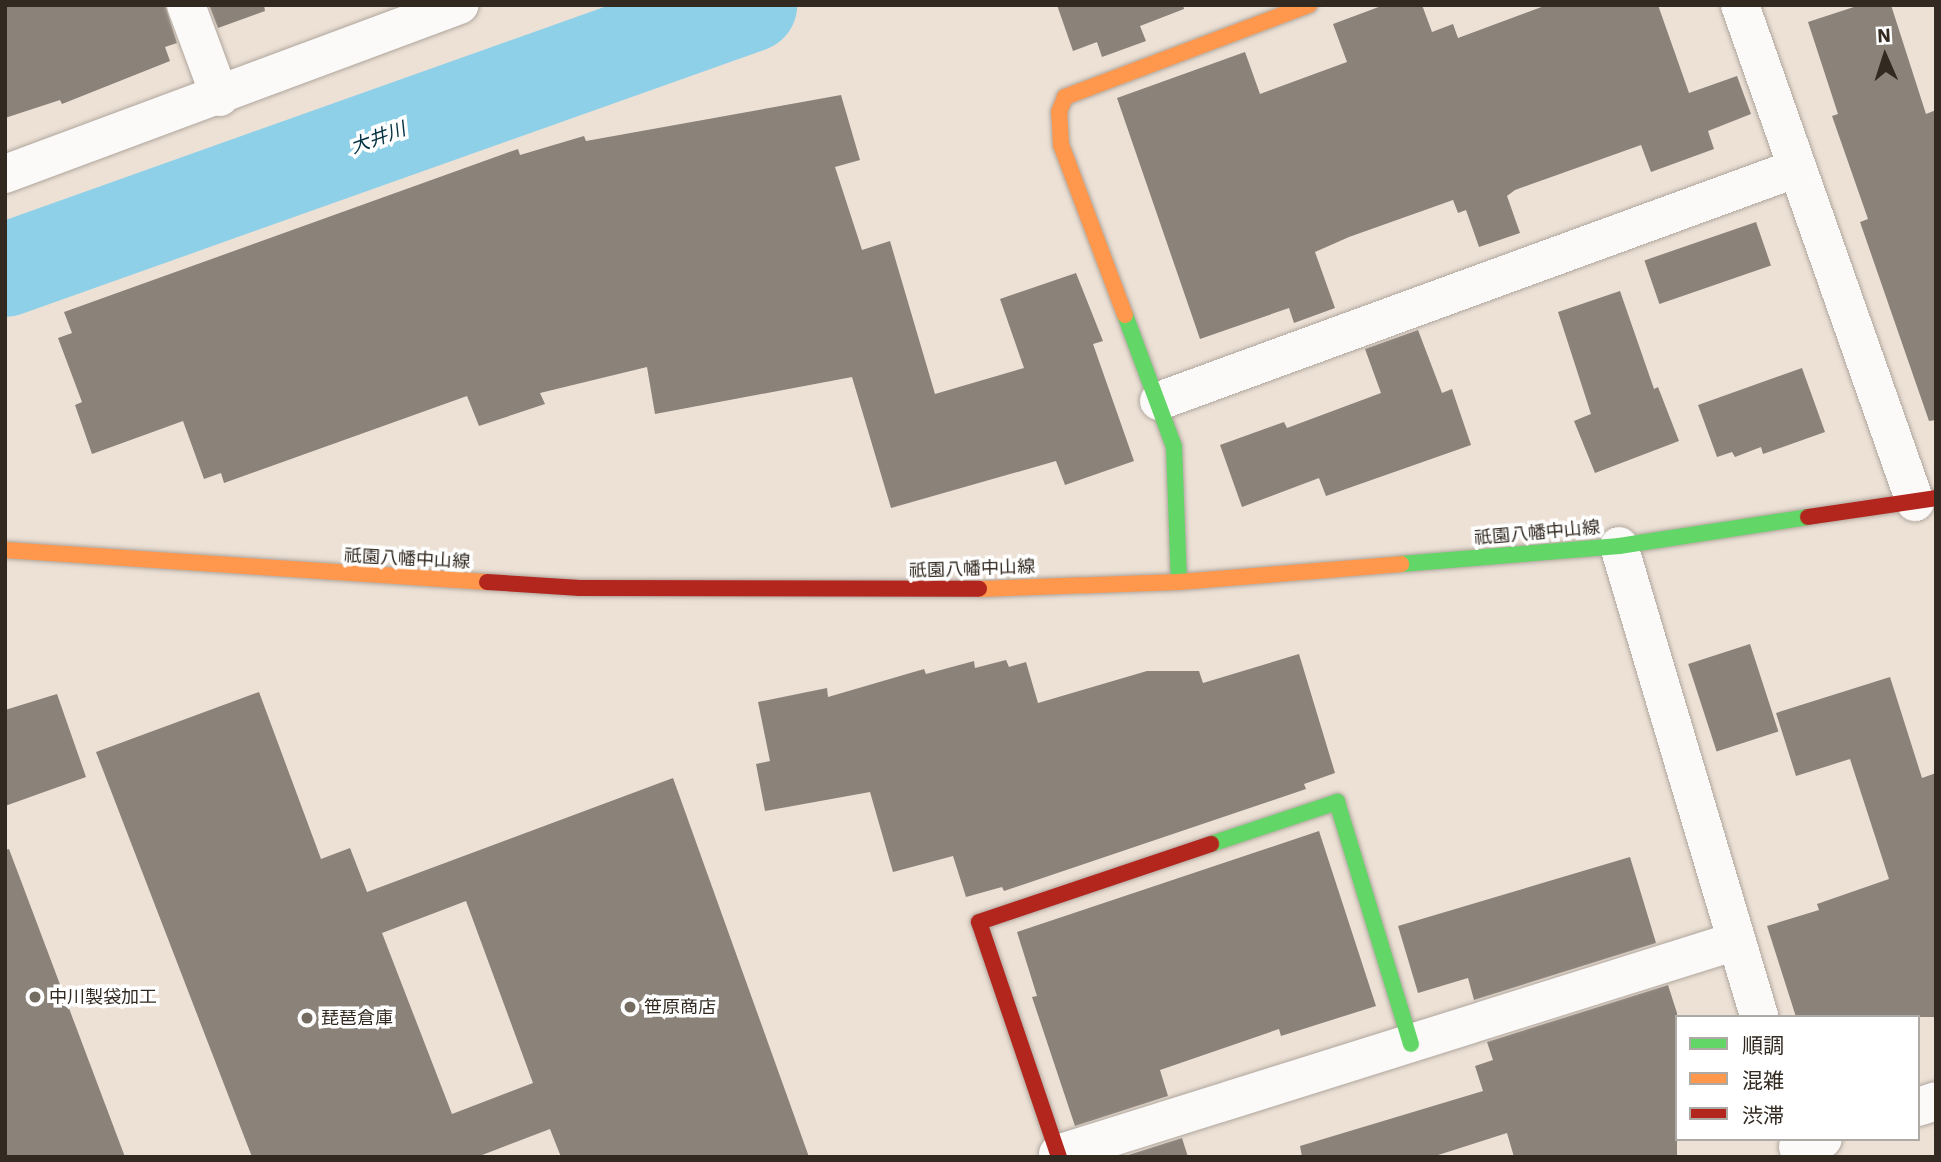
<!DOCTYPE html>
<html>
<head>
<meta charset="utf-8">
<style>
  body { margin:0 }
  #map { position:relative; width:1941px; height:1162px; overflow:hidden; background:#ede1d6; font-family:"IBM Plex Sans","Noto Sans JP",sans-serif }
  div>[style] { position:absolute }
  .river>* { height:94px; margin:-47px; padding:0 47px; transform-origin:47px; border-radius:47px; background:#8fd0e9 }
  .building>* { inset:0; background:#8b827a; transform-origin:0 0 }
  .roads { filter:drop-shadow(0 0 2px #afa69d) drop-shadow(0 0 2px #afa69d) }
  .street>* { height:38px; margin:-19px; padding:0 19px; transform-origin:19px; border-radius:19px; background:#fcfaf9 }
  .fast>* { height:16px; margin:-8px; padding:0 8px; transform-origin:8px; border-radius:8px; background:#63d668 }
  .slow>* { height:16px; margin:-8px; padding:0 8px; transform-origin:8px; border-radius:8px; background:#ff974d }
  .jam>* { height:16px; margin:-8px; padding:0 8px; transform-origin:8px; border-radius:8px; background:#b3261e }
  .dots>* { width:19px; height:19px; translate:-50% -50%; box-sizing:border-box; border:4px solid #fff; border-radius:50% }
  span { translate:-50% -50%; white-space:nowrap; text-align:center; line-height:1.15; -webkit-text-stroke:7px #fff; paint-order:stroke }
  .street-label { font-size:18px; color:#322a21 }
  .poi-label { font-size:18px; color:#322a21 }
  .left { translate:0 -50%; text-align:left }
  .water-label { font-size:19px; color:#023141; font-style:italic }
  .frame { position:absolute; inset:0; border:7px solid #322a21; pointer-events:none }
  .legend { position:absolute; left:1675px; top:1015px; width:245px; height:126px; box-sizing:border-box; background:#fff; border:2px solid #adaaa6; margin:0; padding:9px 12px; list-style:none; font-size:21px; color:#322a21 }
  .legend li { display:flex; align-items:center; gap:14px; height:35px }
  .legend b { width:35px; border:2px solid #adaaa6 }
  .north { position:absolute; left:1850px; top:21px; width:70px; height:70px; -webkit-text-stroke:5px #fff; paint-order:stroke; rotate:357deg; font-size:19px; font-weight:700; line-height:28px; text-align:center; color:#322a21 }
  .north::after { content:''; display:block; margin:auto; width:24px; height:32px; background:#322a21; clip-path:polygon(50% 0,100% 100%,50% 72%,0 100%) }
</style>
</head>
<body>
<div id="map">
  <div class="river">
    <i style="left:5px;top:270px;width:791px;rotate:-19.58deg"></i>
  </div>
  <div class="building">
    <i style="clip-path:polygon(5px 5px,165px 5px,177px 43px,165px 47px,170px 61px,62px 104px,60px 100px,5px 118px)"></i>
    <i style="clip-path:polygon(209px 5px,264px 5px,265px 11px,218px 28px)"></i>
    <i style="clip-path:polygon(1057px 5px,1183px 5px,1184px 9px,1140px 26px,1146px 41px,1102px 57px,1097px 42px,1073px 51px)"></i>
    <i style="clip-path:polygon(1384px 5px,1422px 5px,1432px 32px,1453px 24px,1458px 38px,1547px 5px,1658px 5px,1689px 93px,1737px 76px,1751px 114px,1708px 131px,1714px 149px,1651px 172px,1641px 145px,1515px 190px,1507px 196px,1520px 233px,1479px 247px,1466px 210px,1458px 213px,1453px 200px,1349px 237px,1315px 252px,1335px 308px,1294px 323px,1289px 308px,1200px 339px,1117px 98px,1245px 52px,1260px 94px,1347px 62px,1333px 24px)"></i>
    <i style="clip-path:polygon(1860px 5px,1891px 5px,1926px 114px,1936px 110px,1936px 420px,1929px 421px,1860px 222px,1868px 219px,1832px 116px,1838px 114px,1808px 22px)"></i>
    <i style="clip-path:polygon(841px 95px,860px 160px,835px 167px,862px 250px,890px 241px,935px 394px,1024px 368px,1000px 299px,1076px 273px,1103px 341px,1093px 344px,1134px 461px,1065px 485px,1056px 461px,891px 508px,852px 377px,655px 414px,647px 367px,540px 393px,545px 404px,479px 426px,467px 396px,224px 483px,221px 473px,204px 479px,183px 421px,92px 454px,75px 405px,82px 402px,58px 338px,72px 333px,64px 312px,518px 149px,520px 155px,584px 136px,586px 141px)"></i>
    <i style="left:1756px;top:222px;width:46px;height:118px;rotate:71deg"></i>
    <i style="clip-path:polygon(1620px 291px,1654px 389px,1658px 387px,1679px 441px,1595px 473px,1574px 421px,1591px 414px,1558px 312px)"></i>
    <i style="clip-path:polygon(1418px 330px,1442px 393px,1452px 389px,1471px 445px,1326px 496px,1319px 478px,1242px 507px,1220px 445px,1284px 422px,1287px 428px,1381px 393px,1365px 349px)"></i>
    <i style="clip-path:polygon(1802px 368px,1825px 432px,1763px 454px,1761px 447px,1735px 457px,1732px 452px,1717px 457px,1698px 405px)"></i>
    <i style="left:1750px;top:644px;width:92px;height:65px;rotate:72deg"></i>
    <i style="clip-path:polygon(1299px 654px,1335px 773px,1304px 784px,1306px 789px,1004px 891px,1002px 887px,966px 897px,953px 856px,893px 872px,870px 792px,765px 811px,756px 764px,770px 761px,758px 702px,827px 688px,828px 697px,924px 669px,926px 674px,974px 661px,975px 668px,1006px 660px,1009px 667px,1026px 662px,1038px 703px,1147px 671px,1199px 671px,1203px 683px)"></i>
    <i style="clip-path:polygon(1890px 677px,1922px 778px,1936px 773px,1936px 1017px,1796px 1017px,1767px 926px,1819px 910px,1817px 904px,1889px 879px,1850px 759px,1796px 776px,1776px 713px)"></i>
    <i style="clip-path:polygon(evenodd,259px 692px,321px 859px,350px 848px,367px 892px,673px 778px,809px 1157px,561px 1157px,550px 1129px,477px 1157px,252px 1157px,96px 752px,259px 692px,466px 901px,533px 1083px,452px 1114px,382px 933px,466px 901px)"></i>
    <i style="clip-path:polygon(57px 694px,86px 777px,5px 806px,5px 710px)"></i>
    <i style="clip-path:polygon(1319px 831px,1376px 1006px,1281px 1036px,1279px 1029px,1160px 1070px,1168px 1096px,1075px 1126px,1032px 997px,1037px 996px,1017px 932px)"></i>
    <i style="clip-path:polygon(9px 849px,125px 1157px,5px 1157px,5px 850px)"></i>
    <i style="clip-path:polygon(1630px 857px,1656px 943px,1474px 1000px,1468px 978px,1418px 993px,1398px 926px)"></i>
    <i style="clip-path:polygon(1668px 985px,1677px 1013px,1677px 1157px,1514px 1157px,1507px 1133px,1432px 1157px,1302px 1157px,1300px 1146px,1483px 1091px,1475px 1066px,1493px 1060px,1487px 1042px)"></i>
    <i style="clip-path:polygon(1182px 1138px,1188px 1157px,1122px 1157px)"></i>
  </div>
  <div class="roads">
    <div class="street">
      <i style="left:186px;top:5px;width:98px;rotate:69.7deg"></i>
      <i style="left:1740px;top:5px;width:527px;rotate:70.6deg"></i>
      <i style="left:5px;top:174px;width:485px;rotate:-20.4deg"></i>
      <i style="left:1159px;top:401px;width:679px;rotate:-20.06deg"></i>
      <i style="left:1619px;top:546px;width:491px;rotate:73.4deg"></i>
      <i style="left:1918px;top:1107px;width:19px;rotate:-18deg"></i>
      <i style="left:1798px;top:1147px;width:26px;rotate:-18deg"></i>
      <i style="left:1058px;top:1154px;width:711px;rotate:-17.44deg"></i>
    </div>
    <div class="fast">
      <i style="left:1125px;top:315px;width:141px;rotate:69.6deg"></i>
      <i style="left:1174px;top:447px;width:135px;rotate:87.9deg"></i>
      <i style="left:1401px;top:564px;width:219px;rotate:-4.7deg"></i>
      <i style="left:1619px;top:546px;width:191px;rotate:-8.7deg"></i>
      <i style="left:1211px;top:844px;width:133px;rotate:-18.4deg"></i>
      <i style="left:1337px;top:802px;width:253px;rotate:73deg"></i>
    </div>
    <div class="slow">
      <i style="left:1125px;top:315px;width:182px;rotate:-110.6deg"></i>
      <i style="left:1061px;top:145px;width:33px;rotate:-93deg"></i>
      <i style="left:1059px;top:112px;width:16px;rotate:-68deg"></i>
      <i style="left:1065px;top:97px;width:261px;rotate:-20.7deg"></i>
      <i style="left:5px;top:550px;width:483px;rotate:3.8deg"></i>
      <i style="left:979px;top:589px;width:200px;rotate:-2deg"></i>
      <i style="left:1179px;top:582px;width:223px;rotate:-4.6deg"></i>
    </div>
    <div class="jam">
      <i style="left:1808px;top:517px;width:129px;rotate:-8.4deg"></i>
      <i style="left:487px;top:582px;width:93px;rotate:3.7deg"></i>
      <i style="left:580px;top:588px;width:399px;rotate:0.1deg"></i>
      <i style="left:1059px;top:1157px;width:248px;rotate:-108.8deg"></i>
      <i style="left:979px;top:922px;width:245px;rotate:-18.6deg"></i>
    </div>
  </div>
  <div class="dots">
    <i style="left:35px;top:997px;background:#736a60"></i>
    <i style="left:630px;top:1007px;background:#736a60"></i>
    <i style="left:307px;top:1018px;background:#736a60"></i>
  </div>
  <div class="street-label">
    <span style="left:1537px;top:533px;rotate:-5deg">祇園八幡中山線</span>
    <span style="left:407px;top:559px;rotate:3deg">祇園八幡中山線</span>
    <span style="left:972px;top:569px;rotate:-2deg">祇園八幡中山線</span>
  </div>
  <div class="poi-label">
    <span class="left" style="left:49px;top:997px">中川製袋加工</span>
    <span class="left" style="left:644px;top:1007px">笹原商店</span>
    <span class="left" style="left:321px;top:1018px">琵琶倉庫</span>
  </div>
  <div class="water-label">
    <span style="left:378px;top:138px;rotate:-20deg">大井川</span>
  </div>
  <div class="frame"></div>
  <ul class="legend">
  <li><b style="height:9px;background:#63d668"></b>順調</li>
  <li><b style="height:9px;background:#ff974d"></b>混雑</li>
  <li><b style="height:9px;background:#b3261e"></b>渋滞</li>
  </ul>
  <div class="north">N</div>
</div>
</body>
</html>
